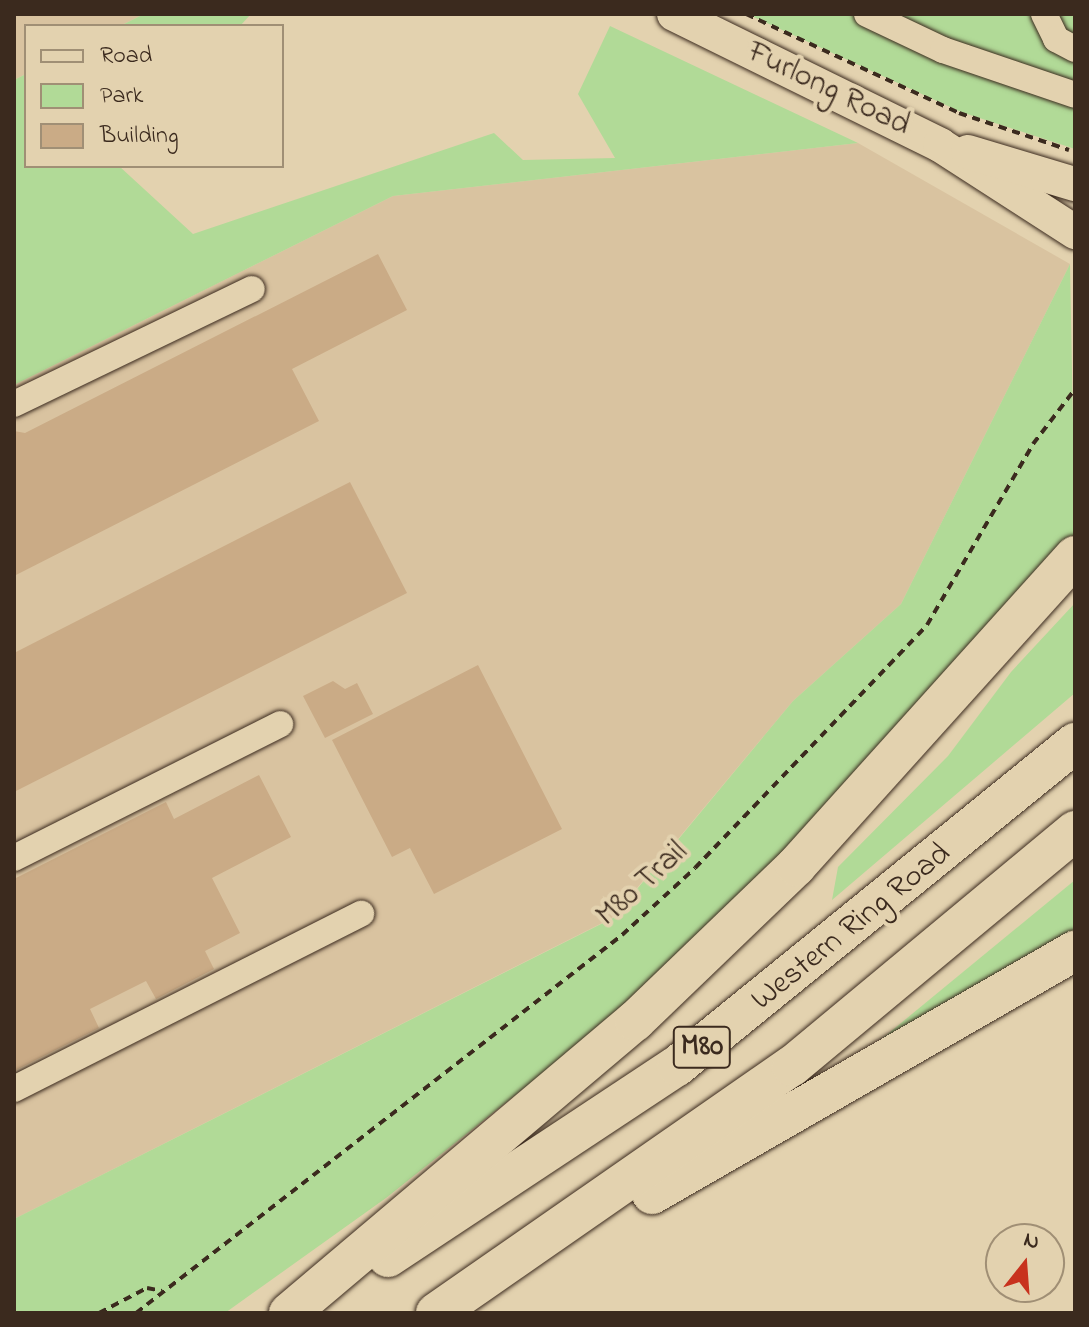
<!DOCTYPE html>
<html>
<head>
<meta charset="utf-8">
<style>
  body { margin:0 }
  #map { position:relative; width:1089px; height:1327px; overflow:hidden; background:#e3d2af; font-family:"Indie Flower",sans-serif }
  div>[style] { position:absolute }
  .built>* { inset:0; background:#d9c3a0 }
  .green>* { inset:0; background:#b1da97 }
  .building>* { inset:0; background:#caab86 }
  .path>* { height:4px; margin-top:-2px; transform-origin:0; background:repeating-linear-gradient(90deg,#3b2a1e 0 8px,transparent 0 14px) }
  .roads { filter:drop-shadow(0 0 2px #3b2a1e) drop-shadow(0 0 2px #3b2a1e) }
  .minor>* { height:26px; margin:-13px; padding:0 13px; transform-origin:13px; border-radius:13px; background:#e3d2af }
  .major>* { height:34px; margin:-17px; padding:0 17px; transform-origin:17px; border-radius:17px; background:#e3d2af }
  .highway>* { height:40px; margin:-20px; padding:0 20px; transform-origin:20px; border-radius:20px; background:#e3d2af }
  span { translate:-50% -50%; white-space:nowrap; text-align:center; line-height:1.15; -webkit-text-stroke:8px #e3d2af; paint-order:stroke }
  .shield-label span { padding:2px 6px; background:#e3d2af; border:2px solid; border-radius:6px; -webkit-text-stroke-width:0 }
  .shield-label { font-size:30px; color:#3b2a1e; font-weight:700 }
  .street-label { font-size:32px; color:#3b2a1e }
  .frame { position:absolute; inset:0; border:16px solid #3b2a1e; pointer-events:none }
  .legend { position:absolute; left:24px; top:24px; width:260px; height:144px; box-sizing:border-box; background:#e3d2af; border:2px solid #a08f75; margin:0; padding:10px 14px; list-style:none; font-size:24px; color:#3b2a1e }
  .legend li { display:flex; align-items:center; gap:16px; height:40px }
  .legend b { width:40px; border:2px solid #a08f75 }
  .north { position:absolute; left:985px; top:1223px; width:80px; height:80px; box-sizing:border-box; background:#e3d2af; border:2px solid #a08f75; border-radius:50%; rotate:17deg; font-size:22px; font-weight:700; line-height:32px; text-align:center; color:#3b2a1e }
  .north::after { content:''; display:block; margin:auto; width:28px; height:36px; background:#c8321e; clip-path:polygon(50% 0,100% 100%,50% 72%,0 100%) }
</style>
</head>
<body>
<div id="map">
  <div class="built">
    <i style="clip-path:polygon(14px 14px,144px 14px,120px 26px,26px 26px,26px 74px,14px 80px)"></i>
    <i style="clip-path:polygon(858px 143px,1070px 264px,901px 604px,793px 701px,612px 918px,14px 1219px,14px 385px,393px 196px)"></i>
  </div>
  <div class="green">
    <i style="clip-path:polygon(144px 14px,251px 14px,240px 26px,120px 26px)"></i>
    <i style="clip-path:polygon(747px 14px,1075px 14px,1075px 149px,961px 112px)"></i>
    <i style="clip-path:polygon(610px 26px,858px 143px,393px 196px,14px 385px,14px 80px,26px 74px,26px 166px,119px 166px,193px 234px,494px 133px,523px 160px,615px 158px,578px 94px)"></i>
    <i style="clip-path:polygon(1070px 264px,1075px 533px,789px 857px,621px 1011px,386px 1198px,225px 1313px,14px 1313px,14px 1219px,613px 918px,793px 701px,901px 604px)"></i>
    <i style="clip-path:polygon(1075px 603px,1075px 693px,832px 900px,838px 867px,948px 756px,1011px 672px)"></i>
    <i style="clip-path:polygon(1075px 880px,1075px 935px,856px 1060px)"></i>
  </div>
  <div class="building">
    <i style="clip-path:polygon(378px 254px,407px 310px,292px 369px,319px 421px,14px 576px,14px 431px,25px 433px)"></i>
    <i style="clip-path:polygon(350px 482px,407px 593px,14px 792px,14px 653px)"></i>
    <i style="clip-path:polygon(478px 665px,562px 829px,434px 894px,410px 848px,392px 857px,332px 740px)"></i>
    <i style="clip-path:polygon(333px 681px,345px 689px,357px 683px,373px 714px,325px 738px,303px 696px)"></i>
    <i style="clip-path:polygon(259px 775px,291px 837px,212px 878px,240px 933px,205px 951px,214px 969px,156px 999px,146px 981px,90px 1009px,99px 1028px,14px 1071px,14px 879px,166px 802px,174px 819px)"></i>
  </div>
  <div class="path">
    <i style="left:746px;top:14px;width:235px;rotate:24.9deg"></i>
    <i style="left:959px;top:113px;width:116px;rotate:18.6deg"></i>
    <i style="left:99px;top:1313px;width:54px;rotate:-27.5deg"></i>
    <i style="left:147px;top:1288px;width:15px;rotate:11deg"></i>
    <i style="left:136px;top:1313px;width:616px;rotate:-37.87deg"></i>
    <i style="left:622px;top:935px;width:99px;rotate:-42.5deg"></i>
    <i style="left:695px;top:868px;width:336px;rotate:-46.3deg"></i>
    <i style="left:927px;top:625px;width:210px;rotate:-59.6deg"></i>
    <i style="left:1033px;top:444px;width:69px;rotate:-52.6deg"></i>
  </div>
  <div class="roads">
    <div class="minor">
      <i style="left:867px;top:14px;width:84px;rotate:25.3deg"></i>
      <i style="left:943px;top:50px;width:139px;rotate:18.8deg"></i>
      <i style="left:1044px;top:14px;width:28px;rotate:64deg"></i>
      <i style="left:1056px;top:39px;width:21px;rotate:28deg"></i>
      <i style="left:14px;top:404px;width:264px;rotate:-25.8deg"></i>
      <i style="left:14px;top:858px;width:298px;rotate:-26.7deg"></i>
      <i style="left:14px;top:1089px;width:389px;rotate:-26.8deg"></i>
    </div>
    <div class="major">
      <i style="left:674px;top:14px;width:297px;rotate:26.2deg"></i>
      <i style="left:940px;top:145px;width:161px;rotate:32.8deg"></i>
      <i style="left:968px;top:152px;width:112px;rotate:16.7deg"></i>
    </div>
    <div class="highway">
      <i style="left:652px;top:1194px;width:488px;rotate:-29.9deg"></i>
      <i style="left:388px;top:1257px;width:346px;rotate:-33.5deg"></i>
      <i style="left:677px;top:1066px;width:513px;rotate:-39.06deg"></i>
      <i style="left:289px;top:1313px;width:453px;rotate:-40.2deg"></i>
      <i style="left:635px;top:1021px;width:223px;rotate:-43.9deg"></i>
      <i style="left:796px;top:866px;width:417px;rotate:-48deg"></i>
      <i style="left:436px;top:1313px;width:433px;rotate:-34.8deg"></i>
      <i style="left:792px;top:1066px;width:368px;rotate:-39.7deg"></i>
    </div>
  </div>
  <div class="shield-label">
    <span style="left:702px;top:1047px">M80</span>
  </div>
  <div class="street-label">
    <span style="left:828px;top:90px;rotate:26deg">Furlong Road</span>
    <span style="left:643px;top:885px;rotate:-42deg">M80 Trail</span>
    <span style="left:852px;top:928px;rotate:-39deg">Western Ring Road</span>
  </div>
  <div class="frame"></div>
  <ul class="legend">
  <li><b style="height:10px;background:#e3d2af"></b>Road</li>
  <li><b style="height:22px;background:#b1da97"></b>Park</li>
  <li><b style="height:22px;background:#caab86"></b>Building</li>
  </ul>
  <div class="north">N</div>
</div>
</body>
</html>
